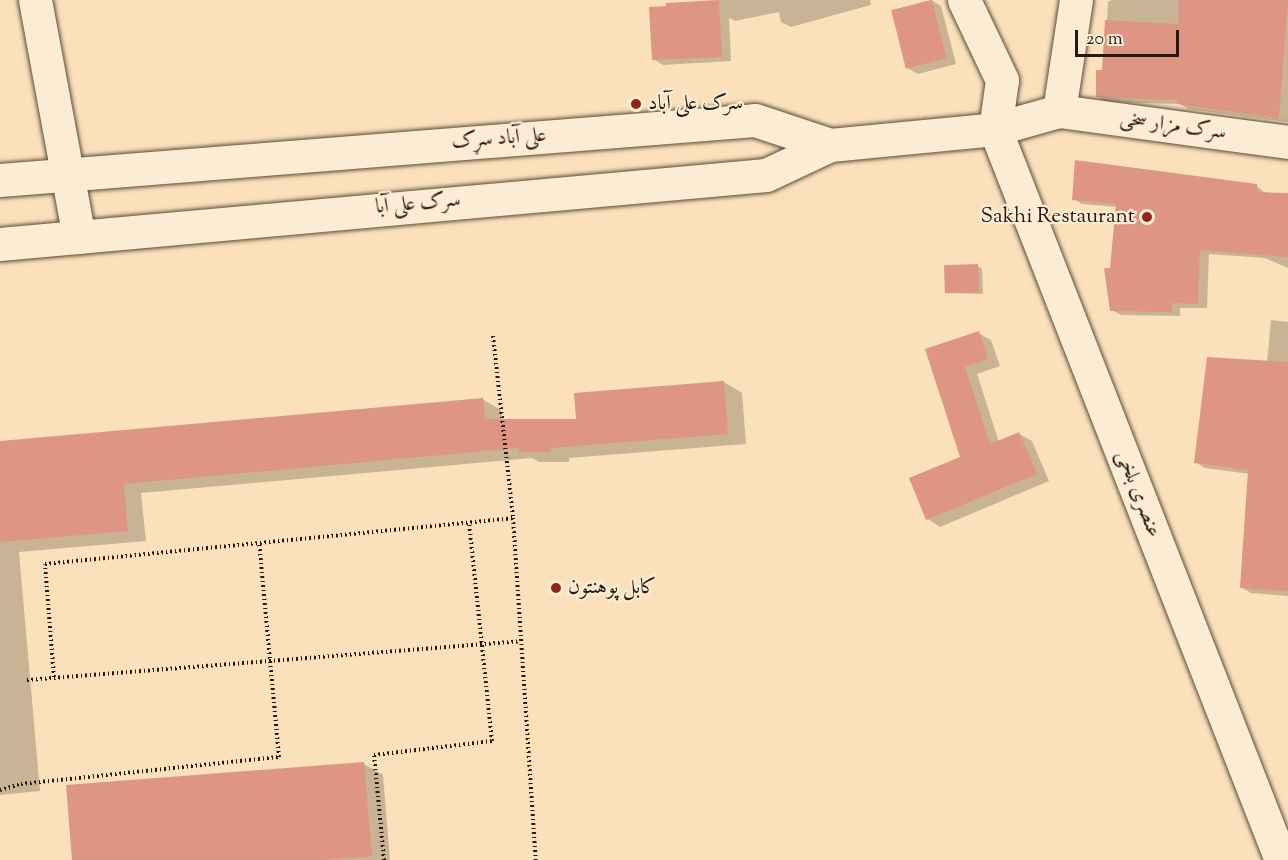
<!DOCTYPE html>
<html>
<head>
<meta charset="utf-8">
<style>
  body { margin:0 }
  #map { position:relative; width:1288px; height:860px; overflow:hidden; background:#fbe1bb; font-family:"Sorts Mill Goudy",Amiri,serif }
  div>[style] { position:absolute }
  .shadow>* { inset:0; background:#0003 }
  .building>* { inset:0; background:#de9584; transform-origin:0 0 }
  .path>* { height:4px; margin-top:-2px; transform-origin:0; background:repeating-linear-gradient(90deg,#231a12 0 1.5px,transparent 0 4.5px) }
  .roads { filter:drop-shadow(0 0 2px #594c3c) drop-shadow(0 0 2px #594c3c) }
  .minor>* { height:33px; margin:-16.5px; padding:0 16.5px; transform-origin:16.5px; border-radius:16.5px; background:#fcecd3 }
  .tertiary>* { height:33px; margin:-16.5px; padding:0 16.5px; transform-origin:16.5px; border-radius:16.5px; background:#fcecd3 }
  .dots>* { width:16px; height:16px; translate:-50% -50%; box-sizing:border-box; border:3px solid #fcecd3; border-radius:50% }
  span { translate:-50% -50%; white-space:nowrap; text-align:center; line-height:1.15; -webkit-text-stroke:4.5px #fcecd3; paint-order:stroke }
  .poi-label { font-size:21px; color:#231a12 }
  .left { translate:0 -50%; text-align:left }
  .right { translate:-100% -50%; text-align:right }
  .street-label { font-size:21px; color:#231a12 }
  .scale { position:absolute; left:1075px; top:30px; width:104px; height:27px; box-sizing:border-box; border:3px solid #231a12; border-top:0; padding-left:8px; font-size:18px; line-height:21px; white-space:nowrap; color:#231a12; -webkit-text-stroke:4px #fcecd3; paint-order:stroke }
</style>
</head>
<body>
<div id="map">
  <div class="shadow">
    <i style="clip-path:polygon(718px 0,870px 0,871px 5px,791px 27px,781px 22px,779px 12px,735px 21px,729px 18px,731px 61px,663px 65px,653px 59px)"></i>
    <i style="clip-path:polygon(931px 0,941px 6px,956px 64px,918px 74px,907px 68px,893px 10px)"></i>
    <i style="clip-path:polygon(1112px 0,1288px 0,1288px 122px,1188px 109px,1180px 104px,1107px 102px,1097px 96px,1104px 72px,1108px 2px)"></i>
    <i style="clip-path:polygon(1257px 186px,1266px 194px,1288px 194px,1288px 268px,1265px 258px,1209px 254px,1207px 308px,1180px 308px,1180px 316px,1121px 315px,1112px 310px,1117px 207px,1082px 204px,1073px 199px)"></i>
    <i style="clip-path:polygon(978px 266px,982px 269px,983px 294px,947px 293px)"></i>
    <i style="clip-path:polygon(1271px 320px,1288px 322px,1288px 596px,1251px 593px,1241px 587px,1250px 474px,1205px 468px,1195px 462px,1267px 363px)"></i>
    <i style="clip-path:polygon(978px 333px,991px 340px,1000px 366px,977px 374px,999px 442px,1019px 434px,1032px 441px,1049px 481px,940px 527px,928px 519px,962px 458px,926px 350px)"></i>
    <i style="clip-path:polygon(724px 382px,742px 393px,746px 444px,569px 458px,569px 462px,539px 462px,532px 458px,141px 493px,146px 541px,19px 552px,40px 791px,0 795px,0 442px,482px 399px,501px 410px,502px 421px,578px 421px)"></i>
    <i style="clip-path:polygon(364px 764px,383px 775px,390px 860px,73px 860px)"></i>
  </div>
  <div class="building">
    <i style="clip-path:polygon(719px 0,722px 57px,652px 60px,649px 7px,666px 6px,666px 3px)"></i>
    <i style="left:932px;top:0;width:60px;height:42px;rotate:76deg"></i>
    <i style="clip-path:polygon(1179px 0,1288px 0,1279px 118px,1177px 104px,1177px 100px,1096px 97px,1096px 70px,1102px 70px,1105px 20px,1178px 24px)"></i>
    <i style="clip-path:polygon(1075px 160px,1257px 184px,1257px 192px,1288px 193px,1288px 257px,1200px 250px,1198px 304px,1172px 303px,1172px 312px,1110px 311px,1104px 268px,1110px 268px,1116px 204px,1072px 200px)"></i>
    <i style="left:978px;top:264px;width:28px;height:34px;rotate:88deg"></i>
    <i style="clip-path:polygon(979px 331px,988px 359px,965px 367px,990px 444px,1019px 432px,1037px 474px,926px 520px,909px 478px,960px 457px,925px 349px)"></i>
    <i style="clip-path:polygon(1207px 357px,1288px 362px,1288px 591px,1240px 588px,1248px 470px,1194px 463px)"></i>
    <i style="clip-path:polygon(724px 381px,728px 434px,551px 448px,551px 452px,519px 452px,519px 448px,124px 484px,128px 531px,0 542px,0 441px,483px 398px,485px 419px,576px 419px,574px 393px)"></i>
    <i style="clip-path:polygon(364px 762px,372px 856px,323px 860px,72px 860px,66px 785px)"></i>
  </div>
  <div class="path">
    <i style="left:493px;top:336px;width:183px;rotate:83.7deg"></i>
    <i style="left:513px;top:518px;width:343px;rotate:86.2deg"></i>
    <i style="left:54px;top:677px;width:113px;rotate:-94.6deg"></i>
    <i style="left:45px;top:564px;width:470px;rotate:-5.6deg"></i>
    <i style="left:27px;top:680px;width:495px;rotate:-4.5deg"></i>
    <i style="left:0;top:790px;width:22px;rotate:-16deg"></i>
    <i style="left:21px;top:784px;width:259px;rotate:-6deg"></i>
    <i style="left:279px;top:757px;width:215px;rotate:-95.3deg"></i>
    <i style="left:384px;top:860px;width:105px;rotate:-95.4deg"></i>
    <i style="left:374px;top:755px;width:119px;rotate:-6.8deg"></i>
    <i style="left:492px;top:741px;width:219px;rotate:-96deg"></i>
  </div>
  <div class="roads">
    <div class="minor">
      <i style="left:35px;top:0;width:241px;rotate:79.5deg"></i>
      <i style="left:964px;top:0;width:89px;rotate:64.6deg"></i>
      <i style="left:1002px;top:80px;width:49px;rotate:98.1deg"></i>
      <i style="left:1059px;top:111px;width:231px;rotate:7.7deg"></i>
    </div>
    <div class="tertiary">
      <i style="left:995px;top:129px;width:785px;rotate:68.63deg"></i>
      <i style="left:0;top:180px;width:757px;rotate:-4.54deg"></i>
      <i style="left:755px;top:120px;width:79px;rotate:18.4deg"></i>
      <i style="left:830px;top:145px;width:166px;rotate:-5.5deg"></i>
      <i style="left:995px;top:129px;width:66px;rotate:-15.7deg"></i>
      <i style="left:1059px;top:111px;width:112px;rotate:-81.3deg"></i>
      <i style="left:0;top:244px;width:769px;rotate:-5.15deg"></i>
      <i style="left:766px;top:175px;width:71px;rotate:-25.1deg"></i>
    </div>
  </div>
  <div class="dots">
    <i style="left:636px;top:104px;background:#8f2418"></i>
    <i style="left:1147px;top:217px;background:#8f2418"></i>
    <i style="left:556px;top:588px;background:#8f2418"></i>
  </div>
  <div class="poi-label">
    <span class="left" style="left:648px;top:104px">سرک علی آباد</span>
    <span class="right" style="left:1135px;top:217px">Sakhi Restaurant</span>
    <span class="left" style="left:568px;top:588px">کابل پوهنتون</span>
  </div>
  <div class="street-label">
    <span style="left:1173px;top:126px;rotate:8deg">سرک مزار سخی</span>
    <span style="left:499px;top:139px;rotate:-4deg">علی آباد سړک</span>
    <span style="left:418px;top:204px;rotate:-5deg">سرک علی آبا</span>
    <span style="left:1138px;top:494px;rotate:69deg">عنصری بلخی</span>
  </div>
  <div class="scale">20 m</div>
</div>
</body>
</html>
